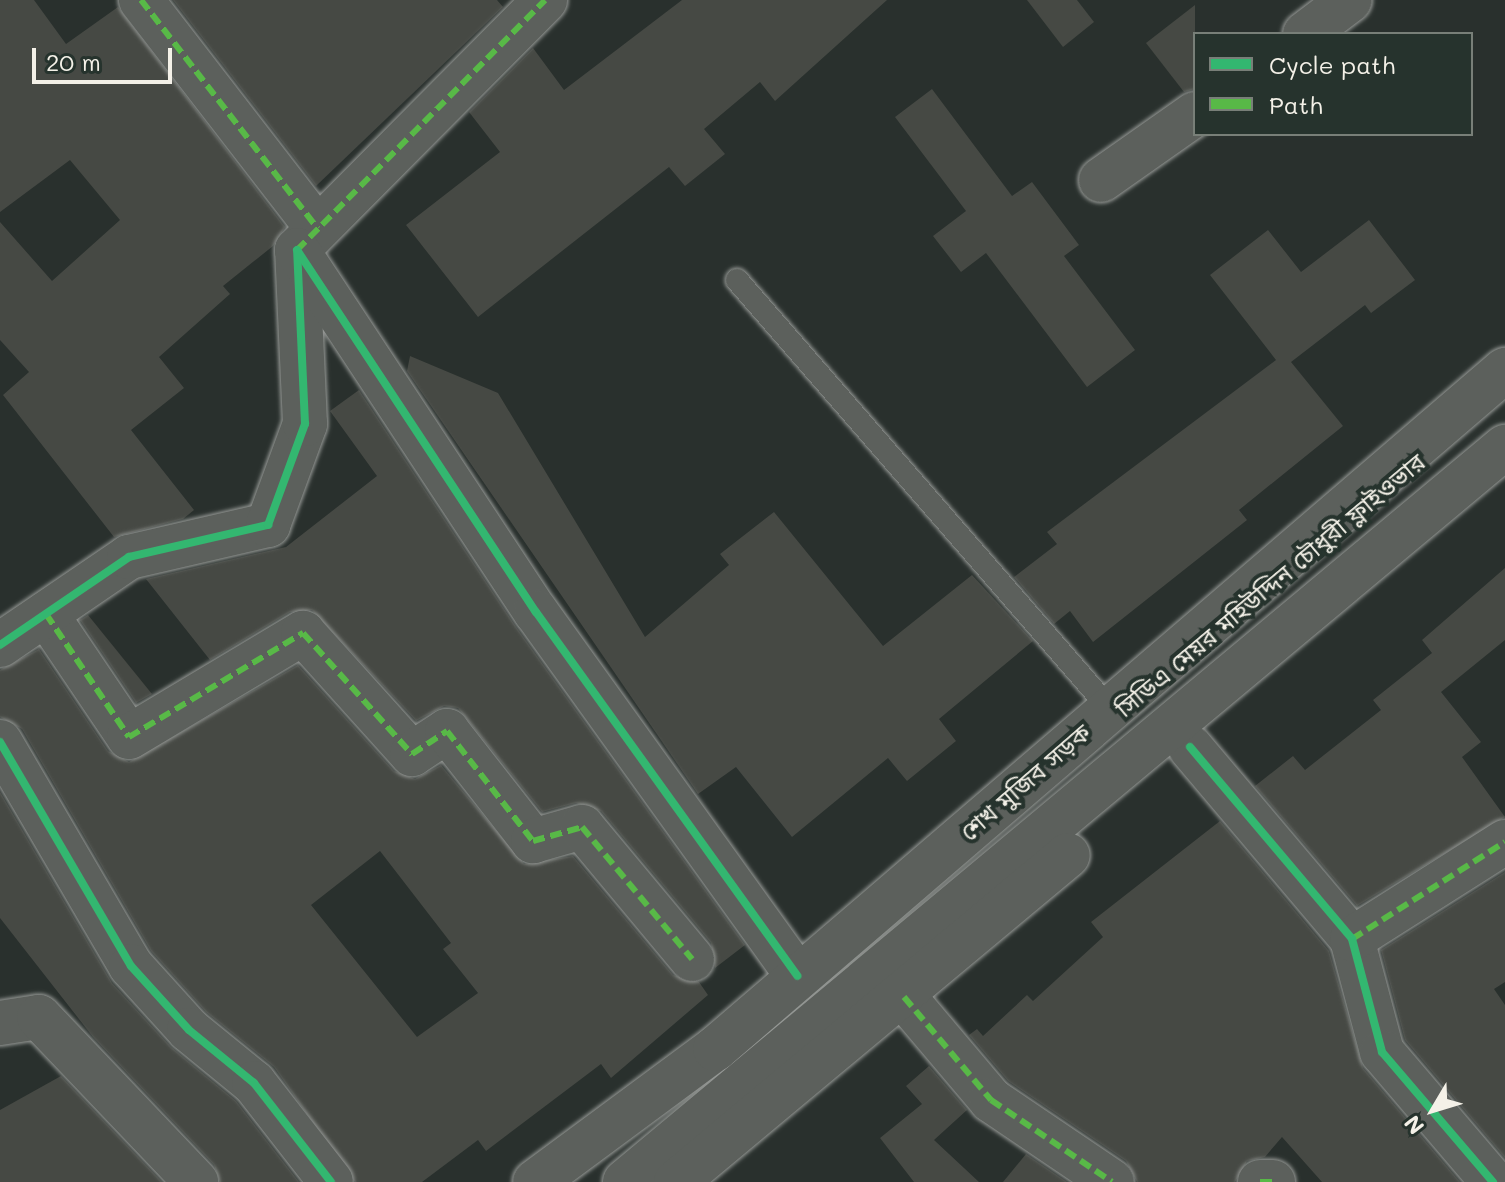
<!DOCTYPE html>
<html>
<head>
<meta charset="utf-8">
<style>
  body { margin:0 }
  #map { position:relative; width:1505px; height:1182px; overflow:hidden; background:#29302d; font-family:Mali,"Noto Sans Bengali",sans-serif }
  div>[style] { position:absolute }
  .building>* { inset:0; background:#464944 }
  .roads { filter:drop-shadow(0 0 2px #969996) drop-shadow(0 0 2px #969996) }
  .lane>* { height:22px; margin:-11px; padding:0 11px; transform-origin:11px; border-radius:11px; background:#5c605c }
  .street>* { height:44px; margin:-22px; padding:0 22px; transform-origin:22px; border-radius:22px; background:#5c605c }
  .highway>* { height:44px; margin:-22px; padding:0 22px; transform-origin:22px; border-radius:22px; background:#5c605c }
  .quiet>* { height:6px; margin-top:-3px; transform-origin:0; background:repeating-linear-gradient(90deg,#58b947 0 12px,transparent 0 18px) }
  .cycleway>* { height:8px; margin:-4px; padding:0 4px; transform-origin:4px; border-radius:4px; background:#33b770 }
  span { translate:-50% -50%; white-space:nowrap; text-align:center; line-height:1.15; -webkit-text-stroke:8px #26332d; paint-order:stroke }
  .street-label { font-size:24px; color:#f4f1e8 }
  .legend { position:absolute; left:1193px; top:32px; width:280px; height:104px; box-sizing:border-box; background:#26332d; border:2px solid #787f78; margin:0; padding:10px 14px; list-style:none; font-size:24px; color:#f4f1e8 }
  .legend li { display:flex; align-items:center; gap:16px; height:40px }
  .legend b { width:40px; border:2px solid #787f78 }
  .north { position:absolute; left:1393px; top:1070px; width:80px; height:80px; -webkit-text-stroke:6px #26332d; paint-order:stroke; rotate:232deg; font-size:22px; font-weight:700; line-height:32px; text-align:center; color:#f4f1e8 }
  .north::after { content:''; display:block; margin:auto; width:28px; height:36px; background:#f4f1e8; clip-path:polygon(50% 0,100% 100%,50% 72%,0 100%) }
  .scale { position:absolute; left:32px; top:48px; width:140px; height:36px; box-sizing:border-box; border:4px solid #f4f1e8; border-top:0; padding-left:10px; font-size:24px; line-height:28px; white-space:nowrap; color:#f4f1e8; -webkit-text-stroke:6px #26332d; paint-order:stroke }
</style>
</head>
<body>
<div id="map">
  <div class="building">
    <i style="clip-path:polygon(0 0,34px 0,66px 44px,118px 7px,285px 227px,273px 246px,223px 286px,230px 294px,159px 357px,184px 388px,131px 430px,194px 510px,183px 519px,114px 537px,3px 395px,29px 372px,0 340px,0 222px,52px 281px,120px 220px,70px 160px,0 212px)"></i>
    <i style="clip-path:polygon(173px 0,497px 0,503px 7px,316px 186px)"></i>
    <i style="clip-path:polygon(682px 0,887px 0,775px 101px,760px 82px,704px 129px,725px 154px,685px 186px,669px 167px,478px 317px,406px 225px,500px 152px,469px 112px,533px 48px,564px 90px)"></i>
    <i style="clip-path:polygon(1027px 0,1077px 0,1094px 22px,1063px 47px)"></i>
    <i style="clip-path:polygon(1195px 5px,1195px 89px,1184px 92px,1146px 43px)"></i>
    <i style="clip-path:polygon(932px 89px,1012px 196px,1032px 182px,1079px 245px,1064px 256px,1135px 350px,1087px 387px,986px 253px,961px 272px,933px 236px,966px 211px,895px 117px)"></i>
    <i style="clip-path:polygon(1369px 220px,1415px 280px,1371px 313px,1365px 305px,1291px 362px,1343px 426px,1239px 510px,1247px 520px,1093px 642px,1070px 611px,1054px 624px,1014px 577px,1057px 544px,1047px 532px,1276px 360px,1210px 275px,1268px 230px,1301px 272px)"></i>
    <i style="clip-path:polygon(410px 356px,498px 393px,645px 637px,729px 565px,720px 554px,774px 512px,883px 646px,972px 575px,1033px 641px,939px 719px,956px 741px,907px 781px,888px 758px,792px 837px,736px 767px,698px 794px,407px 371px)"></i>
    <i style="clip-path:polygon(359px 390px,516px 627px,745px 945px,715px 968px,711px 943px,601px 811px,576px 803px,542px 812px,458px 708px,444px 706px,416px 721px,312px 610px,290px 612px,210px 660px,146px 579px,286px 547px,377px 476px,330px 411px)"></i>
    <i style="clip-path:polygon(1505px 568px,1505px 640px,1441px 692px,1481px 742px,1462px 757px,1505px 817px,1357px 906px,1255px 786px,1293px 756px,1305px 770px,1381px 710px,1373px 700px,1432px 653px,1422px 640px)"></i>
    <i style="clip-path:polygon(88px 615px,152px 694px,136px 703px,80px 620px)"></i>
    <i style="clip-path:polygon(evenodd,39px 649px,108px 751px,129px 762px,298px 665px,394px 771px,415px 779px,441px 765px,524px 864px,573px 856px,673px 975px,699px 982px,708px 995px,611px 1078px,601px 1064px,486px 1151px,478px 1140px,422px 1182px,355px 1182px,274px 1067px,206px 1012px,151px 951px,22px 729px,0 717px,0 670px,39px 649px,380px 851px,451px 943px,443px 949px,478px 993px,417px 1037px,311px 905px,380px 851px)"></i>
    <i style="clip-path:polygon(0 792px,112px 983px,171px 1047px,236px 1101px,299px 1182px,220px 1182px,214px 1165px,93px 1037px,0 918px)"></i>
    <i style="clip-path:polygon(1220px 821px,1329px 951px,1363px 1068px,1460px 1182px,1322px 1182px,1282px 1137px,1265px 1157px,1247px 1161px,1235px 1182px,1137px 1182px,1126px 1161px,1008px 1081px,969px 1035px,977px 1029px,983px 1036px,1027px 995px,1033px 1001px,1103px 937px,1091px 922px)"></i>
    <i style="clip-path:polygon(1505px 872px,1505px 982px,1494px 989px,1505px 1005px,1505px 1158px,1405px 1040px,1381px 950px)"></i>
    <i style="clip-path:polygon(929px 1066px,967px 1110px,934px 1140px,979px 1182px,914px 1182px,880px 1138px,922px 1104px,906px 1086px)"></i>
    <i style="clip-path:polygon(61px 1076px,162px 1182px,0 1182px,0 1110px)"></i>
    <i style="clip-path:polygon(1026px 1154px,1067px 1182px,1003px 1182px)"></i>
  </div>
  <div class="roads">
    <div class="lane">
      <i style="left:737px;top:280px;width:568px;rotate:48.99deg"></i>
    </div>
    <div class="street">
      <i style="left:141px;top:0;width:289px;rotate:52.3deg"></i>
      <i style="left:1305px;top:34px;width:56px;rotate:-37.1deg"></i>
      <i style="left:1101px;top:180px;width:115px;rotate:-35.1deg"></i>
      <i style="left:297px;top:250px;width:352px;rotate:-45.2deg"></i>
      <i style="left:46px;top:614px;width:148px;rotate:56deg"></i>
      <i style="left:129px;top:737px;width:203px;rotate:-30.9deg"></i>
      <i style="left:303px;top:633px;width:163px;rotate:48deg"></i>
      <i style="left:412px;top:754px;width:42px;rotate:-33.3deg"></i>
      <i style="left:447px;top:731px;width:140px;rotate:52deg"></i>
      <i style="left:533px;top:841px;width:51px;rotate:-15.9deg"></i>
      <i style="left:582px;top:827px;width:172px;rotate:50.2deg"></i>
      <i style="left:0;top:645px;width:156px;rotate:-34.3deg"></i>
      <i style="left:129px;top:557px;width:143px;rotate:-13deg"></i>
      <i style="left:268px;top:525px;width:108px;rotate:-69.9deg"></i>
      <i style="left:305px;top:424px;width:174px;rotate:-92.6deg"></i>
      <i style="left:297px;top:250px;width:434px;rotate:56.6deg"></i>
      <i style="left:536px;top:612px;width:448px;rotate:54.3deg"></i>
      <i style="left:0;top:742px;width:259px;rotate:59.7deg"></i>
      <i style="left:131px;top:966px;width:86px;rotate:47.8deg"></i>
      <i style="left:189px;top:1030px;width:84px;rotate:39.2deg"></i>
      <i style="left:254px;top:1083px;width:125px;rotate:52.1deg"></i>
      <i style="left:1190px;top:747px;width:251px;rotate:49.8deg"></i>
      <i style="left:1352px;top:939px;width:117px;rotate:75.1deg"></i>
      <i style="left:1382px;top:1052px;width:171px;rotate:49.5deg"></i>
      <i style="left:1352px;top:939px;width:181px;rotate:-32.4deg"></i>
      <i style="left:904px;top:997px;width:135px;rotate:49.8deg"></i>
      <i style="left:991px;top:1100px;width:146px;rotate:34.1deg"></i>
      <i style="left:0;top:1023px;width:39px;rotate:-9deg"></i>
      <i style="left:39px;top:1017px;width:228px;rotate:46.4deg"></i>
      <i style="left:1260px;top:1182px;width:13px"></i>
    </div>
    <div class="highway">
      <i style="left:535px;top:1182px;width:224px;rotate:-36.5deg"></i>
      <i style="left:715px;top:1049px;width:1042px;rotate:-40.68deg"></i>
      <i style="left:625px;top:1182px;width:1147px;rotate:-39.87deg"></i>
      <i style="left:676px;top:1182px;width:510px;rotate:-39.83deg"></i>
    </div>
  </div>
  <div class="quiet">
    <i style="left:141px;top:0;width:289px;rotate:52.3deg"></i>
    <i style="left:297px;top:250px;width:352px;rotate:-45.2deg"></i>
    <i style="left:46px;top:614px;width:148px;rotate:56deg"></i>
    <i style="left:129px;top:737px;width:203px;rotate:-30.9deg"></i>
    <i style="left:303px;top:633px;width:163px;rotate:48deg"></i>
    <i style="left:412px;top:754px;width:42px;rotate:-33.3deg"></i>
    <i style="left:447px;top:731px;width:140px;rotate:52deg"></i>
    <i style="left:533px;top:841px;width:51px;rotate:-15.9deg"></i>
    <i style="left:582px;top:827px;width:172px;rotate:50.2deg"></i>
    <i style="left:1352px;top:939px;width:181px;rotate:-32.4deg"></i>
    <i style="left:904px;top:997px;width:135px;rotate:49.8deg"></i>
    <i style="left:991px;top:1100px;width:146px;rotate:34.1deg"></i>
    <i style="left:1260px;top:1182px;width:13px"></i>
  </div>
  <div class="cycleway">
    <i style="left:0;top:645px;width:156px;rotate:-34.3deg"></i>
    <i style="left:129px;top:557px;width:143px;rotate:-13deg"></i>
    <i style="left:268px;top:525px;width:108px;rotate:-69.9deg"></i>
    <i style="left:305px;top:424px;width:174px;rotate:-92.6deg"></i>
    <i style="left:297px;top:250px;width:434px;rotate:56.6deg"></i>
    <i style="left:536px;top:612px;width:448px;rotate:54.3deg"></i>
    <i style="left:0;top:742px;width:259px;rotate:59.7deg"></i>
    <i style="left:131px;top:966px;width:86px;rotate:47.8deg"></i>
    <i style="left:189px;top:1030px;width:84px;rotate:39.2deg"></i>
    <i style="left:254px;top:1083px;width:125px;rotate:52.1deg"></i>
    <i style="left:1190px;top:747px;width:251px;rotate:49.8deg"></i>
    <i style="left:1352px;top:939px;width:117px;rotate:75.1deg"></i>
    <i style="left:1382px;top:1052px;width:171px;rotate:49.5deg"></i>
  </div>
  <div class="street-label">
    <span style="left:1270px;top:585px;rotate:-40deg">সিডিএ মেয়র মহিউদ্দিন চৌধুরী ফ্লাইওভার</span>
    <span style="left:1025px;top:782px;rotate:-41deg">শেখ মুজিব সড়ক</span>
  </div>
  <ul class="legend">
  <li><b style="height:10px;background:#33b770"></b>Cycle path</li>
  <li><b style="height:10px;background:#58b947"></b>Path</li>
  </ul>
  <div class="north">N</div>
  <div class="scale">20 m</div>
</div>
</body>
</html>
